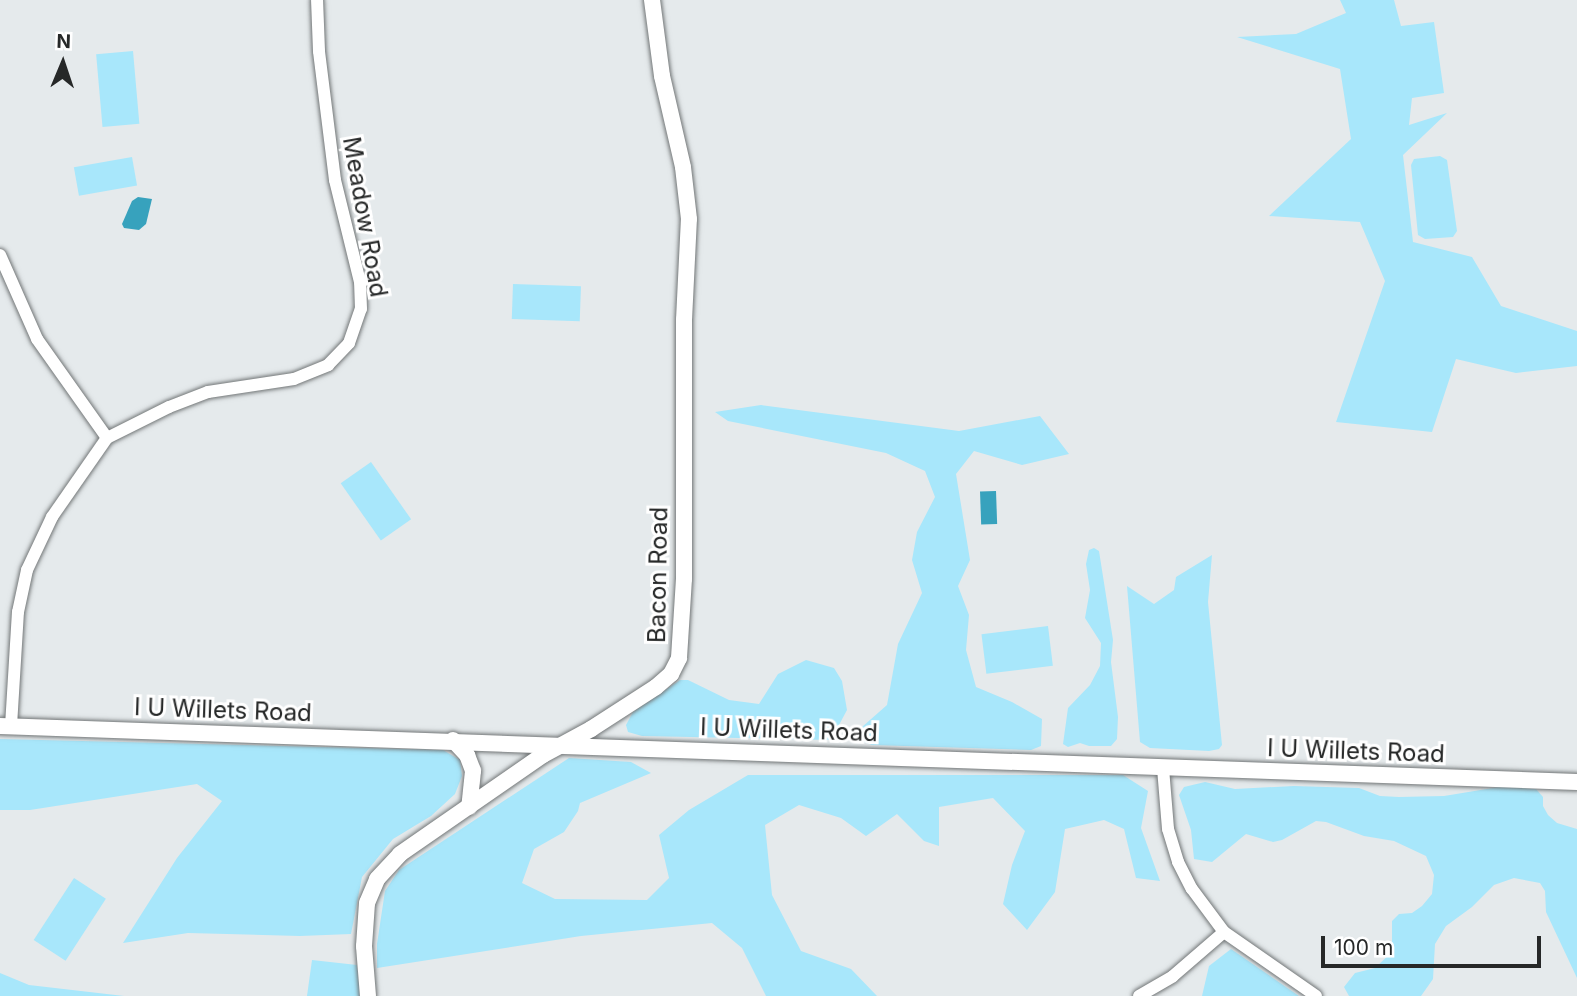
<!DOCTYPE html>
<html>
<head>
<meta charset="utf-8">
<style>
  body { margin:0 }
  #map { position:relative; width:1577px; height:996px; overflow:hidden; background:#e5eaec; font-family:Inter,sans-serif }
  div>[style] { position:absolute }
  .green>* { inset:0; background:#a8e7fb; transform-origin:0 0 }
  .water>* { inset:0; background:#37a2bd; transform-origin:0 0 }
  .roads { filter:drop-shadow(0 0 2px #727677) drop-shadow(0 0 2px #727677) }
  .minor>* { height:12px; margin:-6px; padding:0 6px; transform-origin:6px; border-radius:6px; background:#fff }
  .tertiary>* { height:16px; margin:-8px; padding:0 8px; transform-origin:8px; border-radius:8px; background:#fff }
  span { translate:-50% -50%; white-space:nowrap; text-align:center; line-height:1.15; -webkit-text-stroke:6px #fff; paint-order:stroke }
  .street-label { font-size:24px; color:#262828 }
  .north { position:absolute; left:28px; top:28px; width:70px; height:70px; -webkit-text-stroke:5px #fff; paint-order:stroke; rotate:2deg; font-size:19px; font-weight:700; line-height:28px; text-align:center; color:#262828 }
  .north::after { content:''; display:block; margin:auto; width:24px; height:32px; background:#262828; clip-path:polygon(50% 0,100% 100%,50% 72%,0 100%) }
  .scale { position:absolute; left:1321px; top:936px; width:220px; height:32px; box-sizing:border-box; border:4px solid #262828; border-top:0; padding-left:9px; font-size:21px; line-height:24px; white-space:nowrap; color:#262828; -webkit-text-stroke:5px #fff; paint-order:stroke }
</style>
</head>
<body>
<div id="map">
  <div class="green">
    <i style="clip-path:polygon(1340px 0,1394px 0,1401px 26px,1434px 22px,1444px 93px,1412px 98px,1409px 125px,1447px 113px,1403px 155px,1413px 242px,1472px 257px,1501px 306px,1577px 331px,1577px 366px,1516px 373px,1456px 359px,1432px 432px,1336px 422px,1385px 281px,1360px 222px,1269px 216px,1351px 139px,1340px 69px,1237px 37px,1296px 34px,1346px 13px)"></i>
    <i style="left:133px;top:51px;width:73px;height:37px;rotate:85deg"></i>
    <i style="clip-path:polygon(1440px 156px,1447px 160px,1457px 231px,1453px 237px,1425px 239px,1418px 235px,1411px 165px,1414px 159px)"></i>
    <i style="left:132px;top:157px;width:29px;height:59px;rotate:80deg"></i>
    <i style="left:513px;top:284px;width:68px;height:35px;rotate:2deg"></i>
    <i style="clip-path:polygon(761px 405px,959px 431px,1040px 416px,1069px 454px,1022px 465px,974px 451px,956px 474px,970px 560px,958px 586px,969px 615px,966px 650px,976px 687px,1012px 702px,1042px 719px,1041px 746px,1031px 750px,872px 745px,856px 739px,862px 727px,887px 705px,898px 644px,922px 593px,912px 560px,917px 532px,935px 497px,925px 471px,886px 453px,728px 421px,715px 412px)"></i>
    <i style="left:371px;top:462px;width:70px;height:37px;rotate:55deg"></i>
    <i style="clip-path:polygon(1094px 548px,1099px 551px,1113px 640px,1111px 662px,1118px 717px,1117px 739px,1111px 746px,1089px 746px,1080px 743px,1068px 747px,1063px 744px,1068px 708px,1090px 685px,1100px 666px,1101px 643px,1085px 618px,1090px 590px,1086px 564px,1089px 550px)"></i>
    <i style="clip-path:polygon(1212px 555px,1208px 602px,1222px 745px,1219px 749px,1209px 751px,1150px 748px,1140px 742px,1127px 586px,1154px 604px,1174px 590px,1176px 577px)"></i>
    <i style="left:1048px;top:626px;width:40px;height:67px;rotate:83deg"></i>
    <i style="clip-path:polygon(806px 660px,834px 668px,842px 681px,847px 710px,831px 740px,642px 736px,628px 732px,626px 725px,633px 712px,680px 680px,688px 680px,729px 700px,759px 704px,778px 674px)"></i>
    <i style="clip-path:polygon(0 739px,443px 750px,460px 760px,462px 776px,455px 794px,431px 816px,393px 839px,362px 877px,351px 934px,300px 936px,188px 933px,123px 943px,177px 858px,222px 801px,197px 784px,30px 810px,0 810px)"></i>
    <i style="clip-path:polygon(569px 758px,631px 762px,651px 773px,580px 803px,578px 811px,564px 832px,534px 849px,522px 883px,555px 899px,647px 900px,669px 878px,659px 835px,689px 810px,748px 775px,1123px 775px,1148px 791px,1141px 828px,1160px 881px,1136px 878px,1124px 829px,1104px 820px,1065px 829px,1055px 892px,1027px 930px,1003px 904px,1012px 865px,1025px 831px,993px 798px,939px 807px,939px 846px,924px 841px,897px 814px,866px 836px,841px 818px,799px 805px,765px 825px,772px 895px,801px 951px,851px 969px,877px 996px,766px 996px,742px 948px,712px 923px,581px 936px,377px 968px,377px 944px,385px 891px,399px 870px)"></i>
    <i style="clip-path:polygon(1205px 782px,1235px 789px,1294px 786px,1359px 788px,1380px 796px,1399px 797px,1444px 796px,1505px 786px,1536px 789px,1543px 797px,1543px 806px,1548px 815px,1557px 823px,1577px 829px,1577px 978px,1546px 912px,1545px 891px,1540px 883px,1514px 878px,1494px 885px,1472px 907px,1446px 926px,1435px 944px,1433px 979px,1421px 996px,1349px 996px,1344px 987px,1355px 973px,1375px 968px,1392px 952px,1392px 921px,1399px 914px,1412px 913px,1422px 906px,1432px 894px,1434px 875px,1426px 856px,1394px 841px,1364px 836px,1326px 822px,1316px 821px,1282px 840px,1273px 842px,1246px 834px,1212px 862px,1194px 859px,1191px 830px,1179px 795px,1184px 787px)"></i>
    <i style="left:74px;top:878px;width:38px;height:74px;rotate:33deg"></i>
    <i style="clip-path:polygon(1231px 949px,1299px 996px,1202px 996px,1209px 966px)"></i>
    <i style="clip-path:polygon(312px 960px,357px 965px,360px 996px,307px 996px)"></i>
    <i style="clip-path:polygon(0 973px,29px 985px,124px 996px,0 996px)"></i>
  </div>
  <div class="water">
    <i style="clip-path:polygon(138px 197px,152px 199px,146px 224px,139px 230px,124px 228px,122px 224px,132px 201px)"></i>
    <i style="left:996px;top:491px;width:33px;height:16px;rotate:88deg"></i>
  </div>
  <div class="roads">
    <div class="minor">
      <i style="left:0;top:255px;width:92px;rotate:66.2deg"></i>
      <i style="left:37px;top:339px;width:121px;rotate:54.7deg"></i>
      <i style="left:107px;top:438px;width:69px;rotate:-26.6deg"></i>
      <i style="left:169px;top:407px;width:42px;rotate:-21deg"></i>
      <i style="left:208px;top:392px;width:87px;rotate:-8.6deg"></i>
      <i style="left:294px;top:379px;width:37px;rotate:-22deg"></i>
      <i style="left:328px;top:365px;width:30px;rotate:-46deg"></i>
      <i style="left:349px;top:343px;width:36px;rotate:-71deg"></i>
      <i style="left:361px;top:309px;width:27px;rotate:-92deg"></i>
      <i style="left:360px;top:282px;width:105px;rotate:-103.8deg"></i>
      <i style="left:335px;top:180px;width:130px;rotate:-97.1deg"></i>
      <i style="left:319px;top:51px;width:51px;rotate:-92.2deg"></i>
      <i style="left:11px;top:726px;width:114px;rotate:-86.5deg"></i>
      <i style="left:18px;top:612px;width:43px;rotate:-77.9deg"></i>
      <i style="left:27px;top:570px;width:59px;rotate:-64.7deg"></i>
      <i style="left:52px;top:517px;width:96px;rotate:-55.2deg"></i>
      <i style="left:1163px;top:768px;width:61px;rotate:85.3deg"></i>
      <i style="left:1168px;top:829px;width:34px;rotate:73deg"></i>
      <i style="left:1178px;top:862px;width:30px;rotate:63deg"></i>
      <i style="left:1192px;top:889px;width:54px;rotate:53.3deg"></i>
      <i style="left:1224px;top:932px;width:112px;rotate:34.8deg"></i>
      <i style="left:1139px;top:996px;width:39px;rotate:-30deg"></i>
      <i style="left:1173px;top:976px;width:67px;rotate:-40.8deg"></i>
    </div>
    <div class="tertiary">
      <i style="left:0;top:726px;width:1578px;rotate:2.03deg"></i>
      <i style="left:453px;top:740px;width:21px;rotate:47deg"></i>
      <i style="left:467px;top:755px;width:17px;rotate:69deg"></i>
      <i style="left:473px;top:771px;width:36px;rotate:96deg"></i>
      <i style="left:368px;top:996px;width:50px;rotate:-94.6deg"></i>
      <i style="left:364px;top:946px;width:43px;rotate:-86deg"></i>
      <i style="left:367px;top:903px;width:26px;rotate:-67deg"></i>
      <i style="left:377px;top:879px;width:34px;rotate:-47deg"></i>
      <i style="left:400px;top:854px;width:174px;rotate:-34.7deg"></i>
      <i style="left:543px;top:755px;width:55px;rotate:-28.4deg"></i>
      <i style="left:591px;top:729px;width:77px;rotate:-32.9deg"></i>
      <i style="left:656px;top:687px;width:20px;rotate:-41deg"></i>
      <i style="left:671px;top:674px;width:18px;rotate:-63deg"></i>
      <i style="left:679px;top:658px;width:79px;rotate:-86.4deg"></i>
      <i style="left:684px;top:579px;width:259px;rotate:-90deg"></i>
      <i style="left:684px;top:320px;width:101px;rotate:-87.2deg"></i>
      <i style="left:689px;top:219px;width:52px;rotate:-96.6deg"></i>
      <i style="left:683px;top:167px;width:93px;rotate:-103deg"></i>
      <i style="left:662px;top:76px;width:77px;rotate:-97.5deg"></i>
    </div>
  </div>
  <div class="street-label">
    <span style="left:365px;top:217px;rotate:80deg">Meadow Road</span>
    <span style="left:658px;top:575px;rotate:-89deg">Bacon Road</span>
    <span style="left:223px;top:710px;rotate:2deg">I U Willets Road</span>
    <span style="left:789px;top:730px;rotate:2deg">I U Willets Road</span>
    <span style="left:1356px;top:751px;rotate:2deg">I U Willets Road</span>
  </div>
  <div class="north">N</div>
  <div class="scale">100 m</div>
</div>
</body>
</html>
